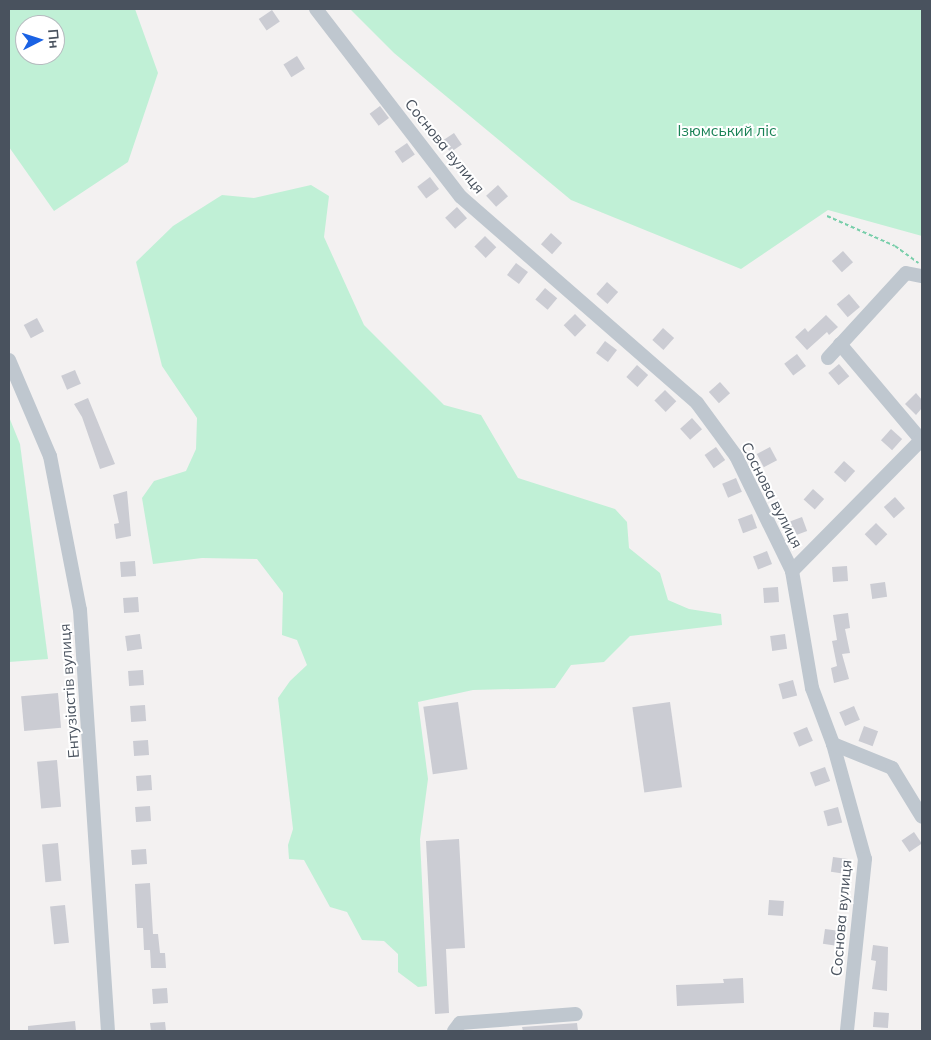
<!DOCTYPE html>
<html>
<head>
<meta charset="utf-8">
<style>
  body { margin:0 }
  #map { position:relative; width:931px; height:1040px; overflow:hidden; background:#f3f1f1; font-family:Mulish,sans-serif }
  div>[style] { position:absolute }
  .green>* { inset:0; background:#c0f0d6 }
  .building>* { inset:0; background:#cbccd3; transform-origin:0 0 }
  .path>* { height:2px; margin-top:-1px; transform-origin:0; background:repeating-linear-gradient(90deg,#78ceaa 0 4px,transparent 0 6.5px) }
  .minor>* { height:14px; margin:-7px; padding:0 7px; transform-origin:7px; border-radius:7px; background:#bfc7cf }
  span { translate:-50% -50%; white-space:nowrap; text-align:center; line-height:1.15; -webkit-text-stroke:4px #fff; paint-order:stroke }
  .park-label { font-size:15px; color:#188155 }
  .street-label { font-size:15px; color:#49525e }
  .frame { position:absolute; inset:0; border:10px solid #49525e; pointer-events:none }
  .north { position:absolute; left:15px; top:15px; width:50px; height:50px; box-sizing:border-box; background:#fff; border:1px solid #b6babf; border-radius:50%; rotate:85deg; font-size:14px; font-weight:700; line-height:20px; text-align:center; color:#49525e }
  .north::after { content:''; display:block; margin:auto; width:18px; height:22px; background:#1a62e4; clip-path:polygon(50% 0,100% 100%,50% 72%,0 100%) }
</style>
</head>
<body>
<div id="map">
  <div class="green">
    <i style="clip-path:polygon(evenodd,9px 9px,135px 9px,158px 73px,128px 162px,54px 211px,9px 147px,9px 9px,25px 25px,55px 25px,55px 55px,25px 55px,25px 25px)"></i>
    <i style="clip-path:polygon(350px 9px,922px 9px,922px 236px,828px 210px,741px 269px,571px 200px,394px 53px)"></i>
    <i style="clip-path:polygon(311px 185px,329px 196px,324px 237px,364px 325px,444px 405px,481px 415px,518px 478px,615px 509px,627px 522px,629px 548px,660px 573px,668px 600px,689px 609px,721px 614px,722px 625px,630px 636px,604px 662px,571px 665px,555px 688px,473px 690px,418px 702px,428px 779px,420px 839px,427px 986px,418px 987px,398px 972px,398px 954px,384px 941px,362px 940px,347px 912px,330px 907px,304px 860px,289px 859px,288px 845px,293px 829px,278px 698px,290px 681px,307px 665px,297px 640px,282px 635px,283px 593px,257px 559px,202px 558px,153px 564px,142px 498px,154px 481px,186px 471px,196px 449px,197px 418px,162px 366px,136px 262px,173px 226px,222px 195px,254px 198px)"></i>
    <i style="clip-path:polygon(9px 417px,20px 444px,48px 659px,9px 662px)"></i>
  </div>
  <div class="building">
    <i style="left:272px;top:10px;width:14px;height:16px;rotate:56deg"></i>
    <i style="left:297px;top:56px;width:15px;height:16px;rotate:58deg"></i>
    <i style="left:380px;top:106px;width:15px;height:13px;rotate:53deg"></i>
    <i style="left:454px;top:133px;width:14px;height:14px;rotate:56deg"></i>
    <i style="left:407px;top:143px;width:14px;height:15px;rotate:56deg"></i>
    <i style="left:430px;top:177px;width:15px;height:16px;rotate:53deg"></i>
    <i style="left:498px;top:185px;width:15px;height:16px;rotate:48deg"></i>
    <i style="left:457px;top:207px;width:15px;height:16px;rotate:48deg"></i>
    <i style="left:551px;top:233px;width:15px;height:15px;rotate:42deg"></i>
    <i style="left:485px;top:236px;width:16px;height:15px;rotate:45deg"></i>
    <i style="left:843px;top:251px;width:15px;height:15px;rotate:48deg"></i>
    <i style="left:516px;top:263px;width:15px;height:15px;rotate:37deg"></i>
    <i style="left:607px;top:282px;width:15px;height:16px;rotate:42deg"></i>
    <i style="left:545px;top:288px;width:16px;height:15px;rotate:40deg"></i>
    <i style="left:849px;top:294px;width:17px;height:16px;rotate:50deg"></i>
    <i style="left:575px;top:314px;width:16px;height:16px;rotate:45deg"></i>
    <i style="clip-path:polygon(826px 315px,838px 327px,829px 335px,827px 332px,807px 350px,795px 337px,805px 328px,808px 332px)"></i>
    <i style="left:37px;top:318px;width:15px;height:15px;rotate:62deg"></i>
    <i style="left:663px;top:328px;width:15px;height:16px;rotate:42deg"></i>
    <i style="left:605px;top:341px;width:15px;height:15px;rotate:37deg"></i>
    <i style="left:797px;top:354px;width:15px;height:16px;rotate:53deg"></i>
    <i style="left:839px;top:364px;width:16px;height:14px;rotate:50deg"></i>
    <i style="left:637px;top:365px;width:15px;height:16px;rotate:42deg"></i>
    <i style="left:75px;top:370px;width:15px;height:15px;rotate:67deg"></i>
    <i style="left:720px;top:382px;width:15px;height:15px;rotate:48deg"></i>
    <i style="left:665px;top:390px;width:16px;height:15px;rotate:45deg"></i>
    <i style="clip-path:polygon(916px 393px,922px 400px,922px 408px,916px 415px,905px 404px)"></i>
    <i style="clip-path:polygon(88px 398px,115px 464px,100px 469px,82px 417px,74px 404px)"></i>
    <i style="left:692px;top:418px;width:15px;height:16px;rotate:48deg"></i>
    <i style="left:891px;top:429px;width:15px;height:15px;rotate:42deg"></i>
    <i style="left:716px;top:447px;width:16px;height:14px;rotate:55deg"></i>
    <i style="left:770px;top:447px;width:15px;height:15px;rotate:62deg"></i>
    <i style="left:844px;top:461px;width:15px;height:15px;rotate:42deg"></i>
    <i style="left:736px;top:478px;width:15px;height:15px;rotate:67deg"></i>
    <i style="left:813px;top:489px;width:15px;height:14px;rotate:42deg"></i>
    <i style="clip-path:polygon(127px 491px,131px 536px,116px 539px,114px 524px,119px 523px,113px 495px)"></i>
    <i style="left:895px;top:497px;width:15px;height:15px;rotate:48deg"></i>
    <i style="left:752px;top:514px;width:15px;height:15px;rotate:70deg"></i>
    <i style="left:802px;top:517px;width:15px;height:15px;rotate:70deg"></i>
    <i style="left:876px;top:523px;width:16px;height:16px;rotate:45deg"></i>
    <i style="left:767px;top:551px;width:14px;height:15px;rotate:69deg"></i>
    <i style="left:135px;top:561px;width:15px;height:15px;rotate:86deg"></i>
    <i style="left:847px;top:566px;width:15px;height:15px;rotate:86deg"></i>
    <i style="left:885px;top:582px;width:15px;height:15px;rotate:82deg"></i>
    <i style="left:778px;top:587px;width:15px;height:15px;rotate:86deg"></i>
    <i style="left:138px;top:597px;width:15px;height:15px;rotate:86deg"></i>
    <i style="clip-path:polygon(848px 613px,850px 628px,845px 629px,850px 653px,842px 654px,849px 679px,834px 683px,831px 668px,837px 666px,832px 641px,837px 640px,833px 615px)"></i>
    <i style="left:140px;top:634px;width:15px;height:15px;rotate:82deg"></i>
    <i style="left:785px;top:634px;width:15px;height:15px;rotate:82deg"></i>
    <i style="left:143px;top:670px;width:15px;height:15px;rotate:86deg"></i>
    <i style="left:793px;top:680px;width:16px;height:15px;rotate:75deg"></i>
    <i style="left:58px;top:693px;width:35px;height:37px;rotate:85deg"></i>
    <i style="left:458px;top:702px;width:68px;height:35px;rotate:82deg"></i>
    <i style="left:670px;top:702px;width:86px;height:38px;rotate:82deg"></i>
    <i style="left:145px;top:705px;width:16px;height:15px;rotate:86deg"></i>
    <i style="left:854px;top:706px;width:15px;height:16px;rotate:67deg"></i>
    <i style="left:864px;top:726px;width:15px;height:16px;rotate:20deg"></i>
    <i style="left:807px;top:727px;width:15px;height:15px;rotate:67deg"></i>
    <i style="left:148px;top:740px;width:15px;height:15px;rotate:86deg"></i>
    <i style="left:57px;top:760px;width:47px;height:20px;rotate:85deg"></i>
    <i style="left:825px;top:767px;width:15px;height:16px;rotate:70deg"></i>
    <i style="left:151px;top:775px;width:15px;height:15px;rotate:86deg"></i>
    <i style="left:150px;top:806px;width:15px;height:15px;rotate:86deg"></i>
    <i style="left:838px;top:807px;width:16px;height:15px;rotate:75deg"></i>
    <i style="left:914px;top:832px;width:14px;height:15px;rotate:56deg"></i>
    <i style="clip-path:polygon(459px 839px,465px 948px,446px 949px,449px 1013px,435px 1014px,426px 841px)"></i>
    <i style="left:58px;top:843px;width:38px;height:16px;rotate:85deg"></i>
    <i style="left:146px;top:849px;width:15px;height:15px;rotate:86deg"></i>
    <i style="left:833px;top:857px;width:15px;height:15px;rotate:8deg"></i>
    <i style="clip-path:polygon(150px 883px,153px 934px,158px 934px,160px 953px,165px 953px,166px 968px,151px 968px,150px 950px,144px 950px,143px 928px,137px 928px,135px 884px)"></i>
    <i style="left:769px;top:900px;width:15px;height:15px;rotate:4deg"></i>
    <i style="left:65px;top:905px;width:38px;height:15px;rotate:84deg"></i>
    <i style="left:825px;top:929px;width:15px;height:15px;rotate:8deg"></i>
    <i style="clip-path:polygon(873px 945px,888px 947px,887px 991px,872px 989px,876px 961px,871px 960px)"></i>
    <i style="clip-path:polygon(743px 978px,744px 1003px,677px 1006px,676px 985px,724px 983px,723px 979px)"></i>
    <i style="left:167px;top:988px;width:15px;height:15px;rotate:86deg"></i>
    <i style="left:874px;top:1012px;width:15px;height:15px;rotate:4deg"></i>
    <i style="clip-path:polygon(75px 1021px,76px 1031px,28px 1031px,28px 1026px)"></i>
    <i style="clip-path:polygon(165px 1022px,166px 1031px,151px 1031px,150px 1023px)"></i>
    <i style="clip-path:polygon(577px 1023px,578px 1031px,523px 1031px,522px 1027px)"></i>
  </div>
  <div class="path">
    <i style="left:827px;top:216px;width:74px;rotate:23.8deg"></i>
    <i style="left:895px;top:246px;width:29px;rotate:36deg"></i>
  </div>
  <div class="minor">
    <i style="left:316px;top:9px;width:237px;rotate:52.4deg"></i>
    <i style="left:461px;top:197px;width:313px;rotate:41.1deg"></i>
    <i style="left:697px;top:403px;width:66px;rotate:53.7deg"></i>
    <i style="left:736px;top:456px;width:128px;rotate:64deg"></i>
    <i style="left:792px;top:571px;width:119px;rotate:80.3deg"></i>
    <i style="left:812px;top:688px;width:60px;rotate:69.4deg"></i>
    <i style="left:833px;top:744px;width:119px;rotate:74.5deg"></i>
    <i style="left:865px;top:859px;width:173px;rotate:96deg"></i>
    <i style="left:840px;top:344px;width:126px;rotate:49.8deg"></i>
    <i style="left:828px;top:358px;width:115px;rotate:-47.5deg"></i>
    <i style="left:906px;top:273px;width:16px;rotate:11deg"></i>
    <i style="left:9px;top:360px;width:104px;rotate:66.9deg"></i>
    <i style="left:50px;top:456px;width:157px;rotate:79deg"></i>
    <i style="left:80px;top:610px;width:422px;rotate:86.2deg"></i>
    <i style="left:792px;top:571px;width:185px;rotate:-45.4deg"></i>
    <i style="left:833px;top:744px;width:64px;rotate:22.1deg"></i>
    <i style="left:892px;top:768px;width:57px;rotate:58.5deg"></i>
    <i style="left:454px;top:1031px;width:10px;rotate:-53deg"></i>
    <i style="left:460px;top:1023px;width:116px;rotate:-4.4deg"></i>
  </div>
  <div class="park-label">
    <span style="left:727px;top:131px">Ізюмський ліс</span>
  </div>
  <div class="street-label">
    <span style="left:445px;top:146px;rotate:51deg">Соснова вулиця</span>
    <span style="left:772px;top:495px;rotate:63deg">Соснова вулиця</span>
    <span style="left:69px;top:691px;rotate:-94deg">Ентузіастів вулиця</span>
    <span style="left:841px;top:918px;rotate:-85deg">Соснова вулиця</span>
  </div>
  <div class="frame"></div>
  <div class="north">Пн</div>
</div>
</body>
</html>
